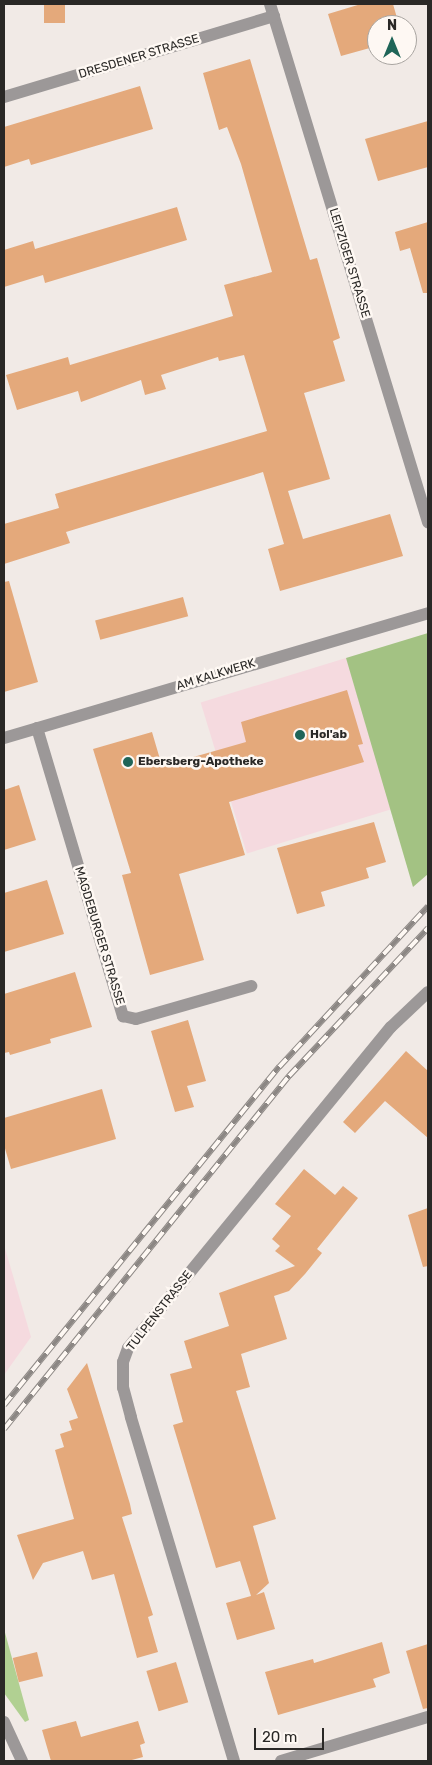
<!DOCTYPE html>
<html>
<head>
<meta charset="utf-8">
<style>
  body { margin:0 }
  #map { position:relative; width:432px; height:1765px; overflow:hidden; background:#f1eae6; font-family:Rubik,sans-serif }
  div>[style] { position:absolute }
  .commercial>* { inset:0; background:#f5dadf; transform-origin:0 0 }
  .green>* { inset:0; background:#b1d092 }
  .forest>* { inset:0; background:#a3c283 }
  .building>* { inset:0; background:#e4a97b; transform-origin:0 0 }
  .minor>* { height:12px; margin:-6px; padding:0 6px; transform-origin:6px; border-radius:6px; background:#9c9898 }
  .tertiary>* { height:12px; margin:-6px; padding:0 6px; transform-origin:6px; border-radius:6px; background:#9c9898 }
  .rail>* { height:5.5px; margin-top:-2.75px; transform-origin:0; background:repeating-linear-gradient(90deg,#fef8f3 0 11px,#8c8784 0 22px); box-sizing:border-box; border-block:1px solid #8c8784 }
  .dots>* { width:14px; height:14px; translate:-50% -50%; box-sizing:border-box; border:2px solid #fef8f3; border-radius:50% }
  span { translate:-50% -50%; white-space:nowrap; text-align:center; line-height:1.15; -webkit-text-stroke:5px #fef8f3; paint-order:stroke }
  .street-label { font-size:12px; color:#2a2826 }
  .poi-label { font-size:12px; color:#2a2826; font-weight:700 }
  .left { translate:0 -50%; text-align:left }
  .frame { position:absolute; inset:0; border:5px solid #2a2826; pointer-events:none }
  .north { position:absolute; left:367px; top:15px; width:50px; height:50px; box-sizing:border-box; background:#fef8f3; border:1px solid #a9a5a1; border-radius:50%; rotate:0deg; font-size:14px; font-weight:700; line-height:20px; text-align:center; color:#2a2826 }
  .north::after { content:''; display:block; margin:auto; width:18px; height:22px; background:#1f6558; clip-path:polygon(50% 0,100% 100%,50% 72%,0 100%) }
  .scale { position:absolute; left:254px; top:1728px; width:70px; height:22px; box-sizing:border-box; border:2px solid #2a2826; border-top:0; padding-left:6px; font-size:15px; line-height:18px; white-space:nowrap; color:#2a2826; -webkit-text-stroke:4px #fef8f3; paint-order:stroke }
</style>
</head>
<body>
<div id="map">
  <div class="commercial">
    <i style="left:346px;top:658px;width:158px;height:152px;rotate:73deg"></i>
    <i style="clip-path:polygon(4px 1245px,31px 1337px,4px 1375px)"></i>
  </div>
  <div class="green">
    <i style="clip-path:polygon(4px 1629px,29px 1720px,25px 1722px,4px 1693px)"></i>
  </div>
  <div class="forest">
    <i style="clip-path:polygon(428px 633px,428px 874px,413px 887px,346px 658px)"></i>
  </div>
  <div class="building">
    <i style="left:44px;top:4px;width:21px;height:19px"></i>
    <i style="clip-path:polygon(361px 4px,393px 4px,399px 25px,377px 25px,377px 46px,341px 56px,328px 14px)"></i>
    <i style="clip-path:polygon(250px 59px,310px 260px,317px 258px,340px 338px,333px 341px,345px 381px,304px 393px,330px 479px,288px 491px,303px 539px,390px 514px,403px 556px,280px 591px,268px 549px,284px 544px,263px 472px,66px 532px,70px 543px,4px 564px,4px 524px,59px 508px,55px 494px,267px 431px,244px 355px,219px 361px,218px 357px,161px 375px,166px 389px,145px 395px,141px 380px,81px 402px,78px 391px,17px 410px,6px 375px,68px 357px,70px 365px,233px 316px,224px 285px,272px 272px,241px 164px,227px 127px,219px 130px,203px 73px)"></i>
    <i style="clip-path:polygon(140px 86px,153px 129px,31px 165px,29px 159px,4px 167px,4px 127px)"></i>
    <i style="clip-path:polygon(428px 121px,428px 167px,378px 181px,365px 139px)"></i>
    <i style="clip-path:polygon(177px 207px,187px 240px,45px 283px,43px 275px,4px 287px,4px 250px,33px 241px,35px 249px)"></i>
    <i style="clip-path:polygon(428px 222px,428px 293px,423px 293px,410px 248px,400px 251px,395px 232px)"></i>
    <i style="clip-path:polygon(9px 581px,38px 682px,4px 692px,4px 582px)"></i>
    <i style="left:183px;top:597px;width:20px;height:91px;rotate:75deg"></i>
    <i style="clip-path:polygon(347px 690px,363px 744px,358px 745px,364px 762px,229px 802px,245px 855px,179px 874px,204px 960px,150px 975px,122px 875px,131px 873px,93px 749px,152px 732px,162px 766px,246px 742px,241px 722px)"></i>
    <i style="clip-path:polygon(19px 785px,36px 840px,4px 850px,4px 790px)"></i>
    <i style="clip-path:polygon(374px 822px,386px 862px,366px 868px,369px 878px,321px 892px,325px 906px,297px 914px,277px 848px)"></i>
    <i style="clip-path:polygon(47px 880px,64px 934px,4px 952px,4px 893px)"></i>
    <i style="clip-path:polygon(75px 972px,92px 1027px,50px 1039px,51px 1043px,10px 1055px,9px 1052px,4px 1053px,4px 994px)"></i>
    <i style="clip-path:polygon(188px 1020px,206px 1081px,187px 1086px,194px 1107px,175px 1112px,151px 1031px)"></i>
    <i style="clip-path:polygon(406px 1051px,428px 1071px,428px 1138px,385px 1101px,355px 1133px,343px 1122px)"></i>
    <i style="clip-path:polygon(102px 1089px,116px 1139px,11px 1169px,4px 1145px,4px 1118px)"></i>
    <i style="clip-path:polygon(304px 1169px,335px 1195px,343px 1186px,358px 1198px,317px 1249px,322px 1253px,305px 1274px,289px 1291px,274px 1296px,287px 1339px,241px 1354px,250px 1387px,236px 1391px,276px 1519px,253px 1526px,269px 1583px,256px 1595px,264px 1592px,275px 1629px,237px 1640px,226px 1603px,251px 1596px,240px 1561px,216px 1568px,173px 1425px,183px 1422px,170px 1374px,192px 1368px,184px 1341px,229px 1326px,219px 1293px,295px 1266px,275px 1251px,280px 1246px,272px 1239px,291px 1216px,275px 1204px)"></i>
    <i style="clip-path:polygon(428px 1208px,428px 1266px,423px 1267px,408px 1215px)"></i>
    <i style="clip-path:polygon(87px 1363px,130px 1504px,132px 1514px,122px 1517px,153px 1615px,148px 1617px,158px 1652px,137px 1658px,114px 1574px,92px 1580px,83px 1551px,43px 1563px,33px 1580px,17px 1535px,74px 1519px,55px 1450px,64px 1447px,60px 1434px,72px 1430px,69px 1421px,78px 1418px,67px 1389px)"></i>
    <i style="clip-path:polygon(382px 1642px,390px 1673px,373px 1679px,376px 1687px,278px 1715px,265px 1672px,313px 1659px,314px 1663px)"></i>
    <i style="clip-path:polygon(428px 1644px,428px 1708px,423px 1709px,406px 1651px)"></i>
    <i style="left:37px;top:1652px;width:25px;height:25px;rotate:76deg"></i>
    <i style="left:176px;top:1662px;width:42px;height:31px;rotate:73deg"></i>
    <i style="clip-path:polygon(76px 1721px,81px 1737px,138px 1721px,145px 1743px,140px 1745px,143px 1757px,128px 1761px,51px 1761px,42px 1730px)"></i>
  </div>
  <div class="minor">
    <i style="left:270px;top:4px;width:542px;rotate:73.04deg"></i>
    <i style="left:4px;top:97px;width:282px;rotate:-16.7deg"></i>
    <i style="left:37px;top:728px;width:301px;rotate:73.4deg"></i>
    <i style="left:123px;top:1016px;width:13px;rotate:13deg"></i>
    <i style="left:136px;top:1019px;width:120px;rotate:-16deg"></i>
    <i style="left:234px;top:1761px;width:359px;rotate:-106.7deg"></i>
    <i style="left:131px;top:1417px;width:30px;rotate:-105deg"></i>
    <i style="left:123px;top:1388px;width:26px;rotate:-90deg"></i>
    <i style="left:123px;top:1362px;width:15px;rotate:-70deg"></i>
    <i style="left:128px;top:1348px;width:415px;rotate:-50.7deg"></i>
    <i style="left:391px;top:1027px;width:51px;rotate:-43.4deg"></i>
    <i style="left:281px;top:1761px;width:153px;rotate:-16.7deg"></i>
  </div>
  <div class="tertiary">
    <i style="left:4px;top:738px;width:442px;rotate:-16.4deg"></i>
    <i style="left:4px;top:1722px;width:43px;rotate:65.2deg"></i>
  </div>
  <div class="rail">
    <i style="left:4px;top:1405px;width:436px;rotate:-50.9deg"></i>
    <i style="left:279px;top:1067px;width:219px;rotate:-47.2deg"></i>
    <i style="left:4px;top:1429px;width:454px;rotate:-51.1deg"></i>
    <i style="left:289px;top:1076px;width:203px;rotate:-46.8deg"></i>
  </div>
  <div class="dots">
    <i style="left:300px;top:735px;background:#1f6558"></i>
    <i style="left:128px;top:762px;background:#1f6558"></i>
  </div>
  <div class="street-label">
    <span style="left:139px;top:57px;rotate:-17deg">DRESDENER STRASSE</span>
    <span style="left:349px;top:263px;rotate:73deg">LEIPZIGER STRASSE</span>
    <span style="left:216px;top:675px;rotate:-17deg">AM KALKWERK</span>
    <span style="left:99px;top:936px;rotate:73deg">MAGDEBURGER STRASSE</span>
    <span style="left:160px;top:1311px;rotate:-52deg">TULPENSTRASSE</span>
  </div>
  <div class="poi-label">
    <span class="left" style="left:310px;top:735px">Hol'ab</span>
    <span class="left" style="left:138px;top:762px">Ebersberg-Apotheke</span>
  </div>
  <div class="frame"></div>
  <div class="north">N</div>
  <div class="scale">20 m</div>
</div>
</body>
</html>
